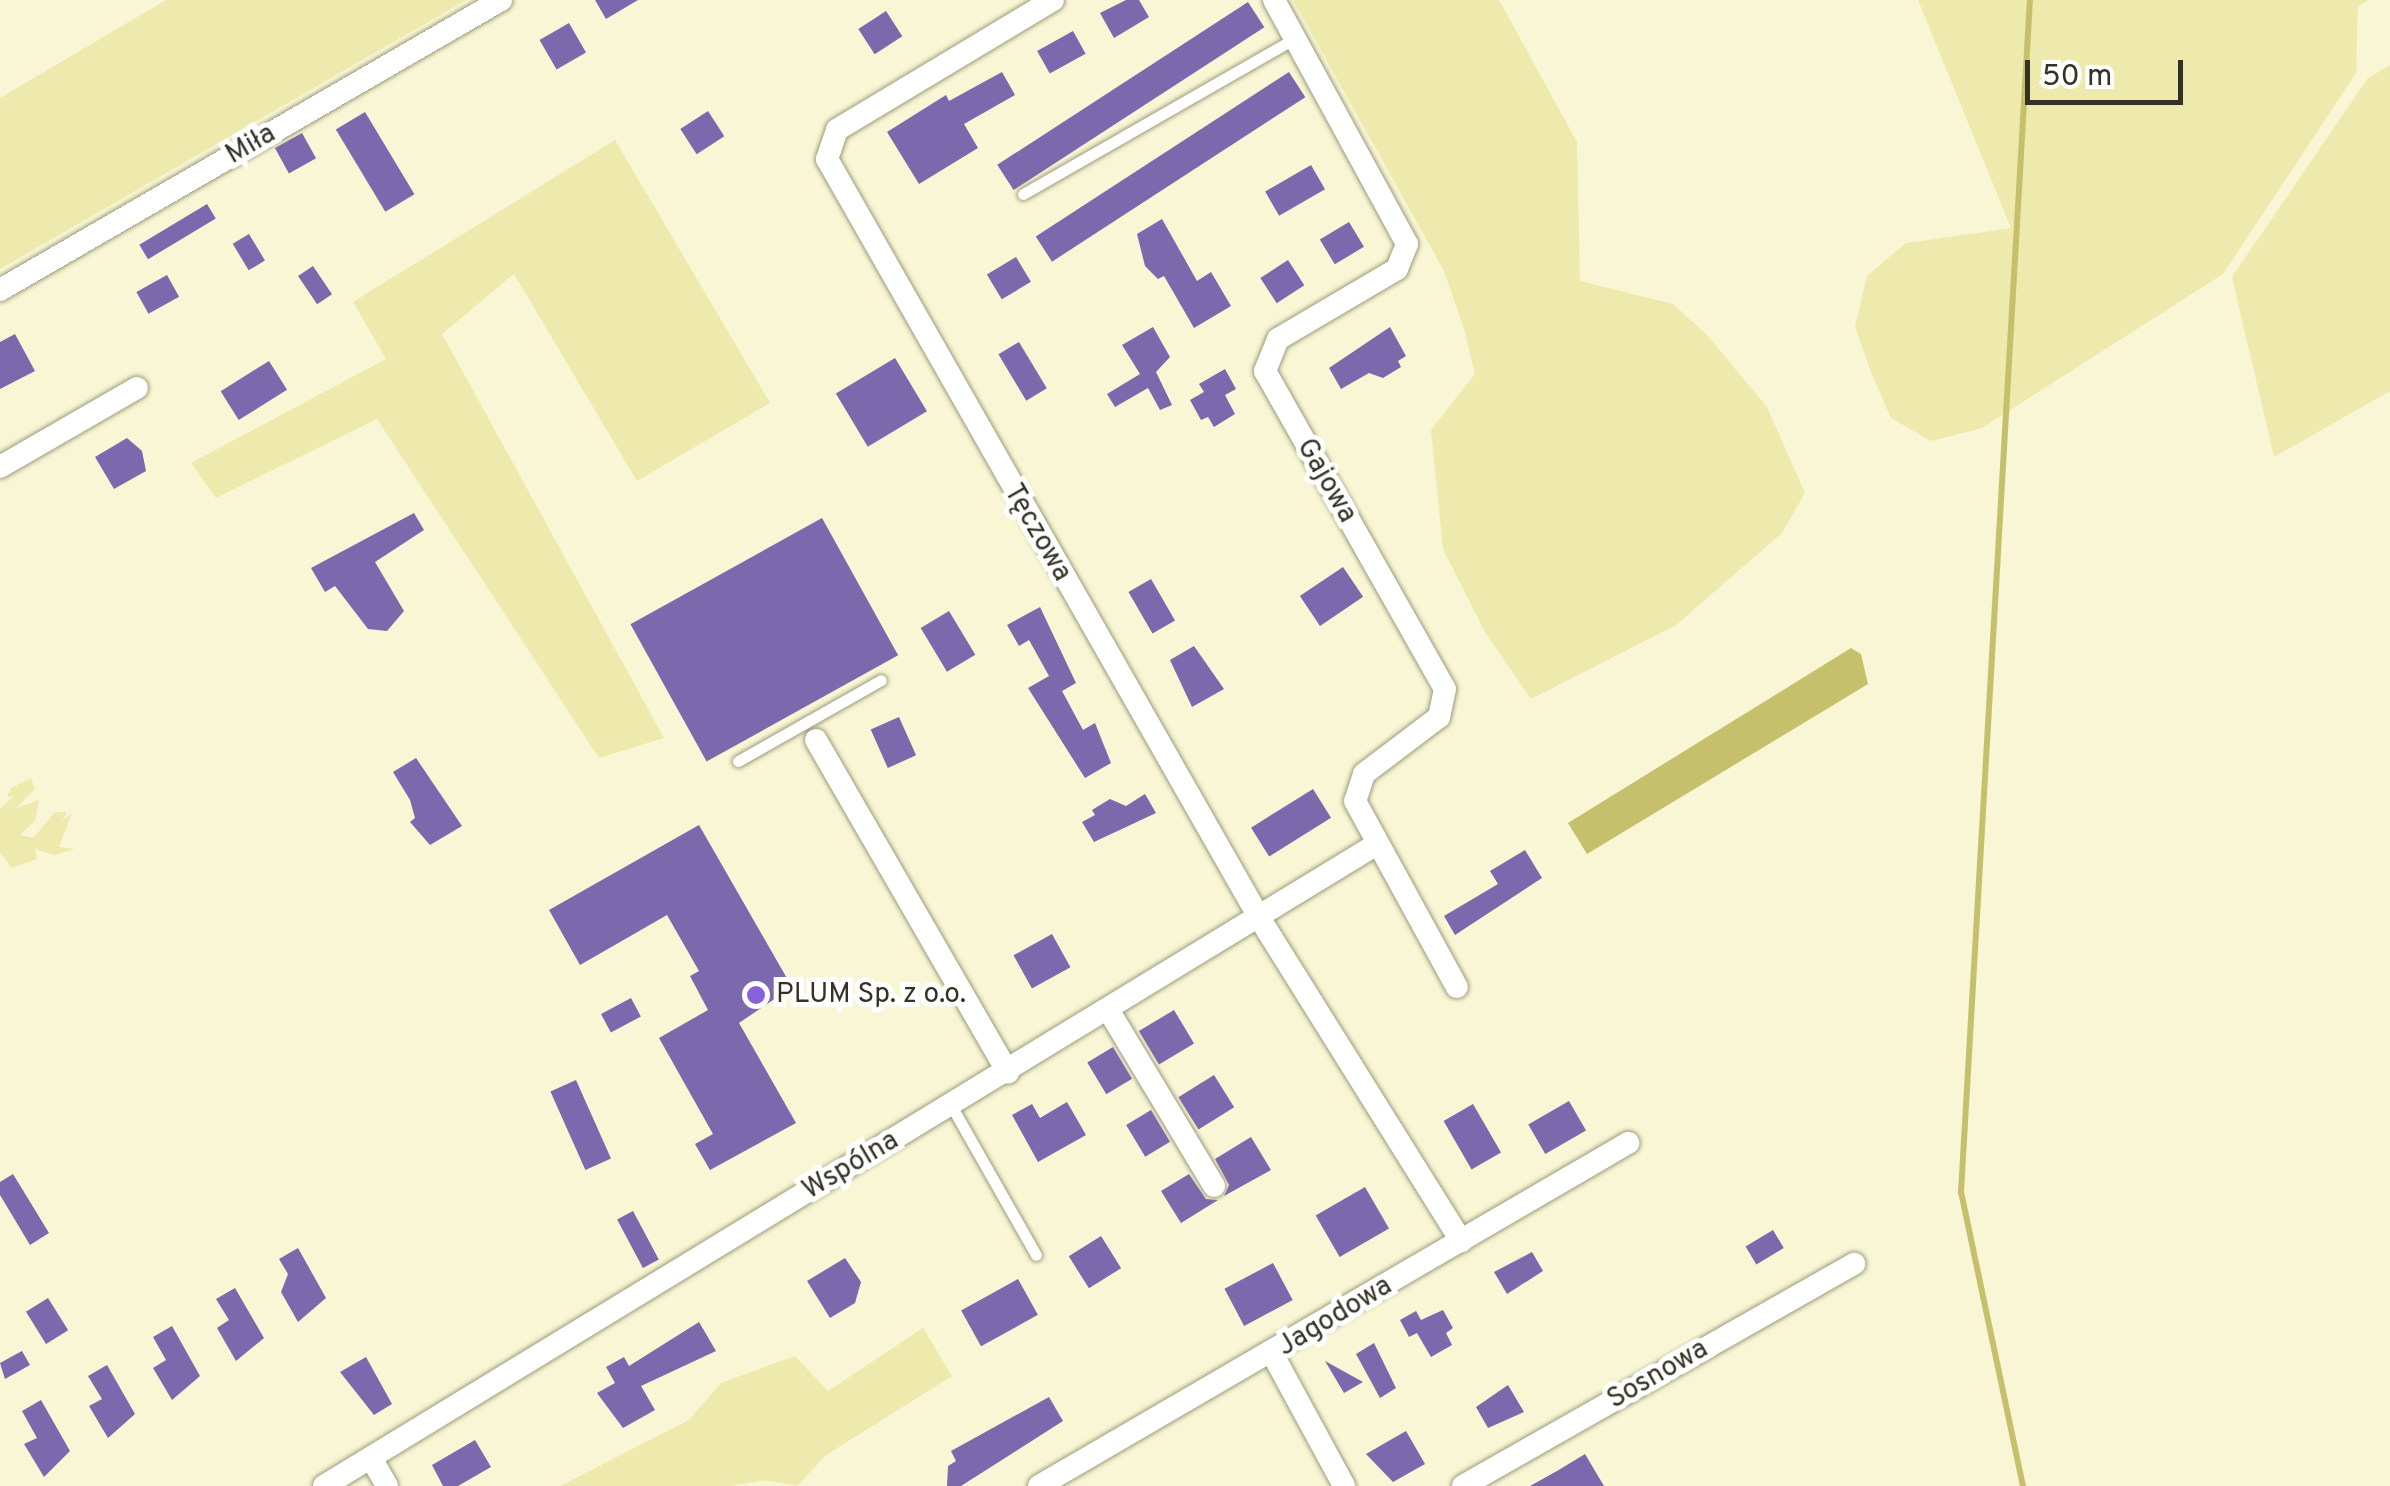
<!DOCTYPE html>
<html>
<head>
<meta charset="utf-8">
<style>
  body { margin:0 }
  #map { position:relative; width:2390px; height:1486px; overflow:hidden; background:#f8f6d4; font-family:Overpass,sans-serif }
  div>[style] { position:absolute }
  .green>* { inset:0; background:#eeeaad }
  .water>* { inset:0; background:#c6c06d }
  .stream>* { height:6px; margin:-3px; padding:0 3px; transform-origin:3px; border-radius:3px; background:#c6c06d }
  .building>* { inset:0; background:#7b68ad; transform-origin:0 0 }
  .roads { filter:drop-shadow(0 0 2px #9c9a7b) drop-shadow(0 0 2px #9c9a7b) }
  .lane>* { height:11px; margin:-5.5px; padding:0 5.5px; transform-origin:5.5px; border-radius:5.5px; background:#fff }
  .street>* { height:22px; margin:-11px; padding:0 11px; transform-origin:11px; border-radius:11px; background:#fff }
  .dots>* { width:28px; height:28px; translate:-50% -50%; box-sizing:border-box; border:5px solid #fff; border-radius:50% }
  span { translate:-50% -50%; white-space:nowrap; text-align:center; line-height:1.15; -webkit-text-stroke:10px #fff; paint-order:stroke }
  .street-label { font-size:28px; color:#333225 }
  .poi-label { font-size:28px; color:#333225 }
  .left { translate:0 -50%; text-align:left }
  .scale { position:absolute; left:2025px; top:60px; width:158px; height:45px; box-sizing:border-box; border:5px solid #333225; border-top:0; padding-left:12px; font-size:30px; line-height:35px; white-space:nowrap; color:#333225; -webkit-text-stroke:8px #fff; paint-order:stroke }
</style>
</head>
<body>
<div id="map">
  <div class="green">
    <i style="clip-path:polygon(166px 0,466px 0,0 269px,0 98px)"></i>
    <i style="clip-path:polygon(1293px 0,1499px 0,1577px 142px,1580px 281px,1673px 304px,1707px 335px,1767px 407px,1805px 493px,1782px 533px,1676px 625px,1531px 699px,1485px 632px,1443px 549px,1431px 430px,1475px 374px,1465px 332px,1444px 271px)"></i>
    <i style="clip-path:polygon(1918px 0,2369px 0,2358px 6px,2356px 73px,2223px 274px,1982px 428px,1931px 441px,1891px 418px,1871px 372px,1855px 327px,1867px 276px,1906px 243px,2011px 228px)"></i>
    <i style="clip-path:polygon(2390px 65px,2390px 391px,2274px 457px,2232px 277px,2368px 78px)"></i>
    <i style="clip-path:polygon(615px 140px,770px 403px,637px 481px,514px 274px,442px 334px,664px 738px,599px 758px,377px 419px,216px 498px,191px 463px,386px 359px,353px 302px)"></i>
    <i style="clip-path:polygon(31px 778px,35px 789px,15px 809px,39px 800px,35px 821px,20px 835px,33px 838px,55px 812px,67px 812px,62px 821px,72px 813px,59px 847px,75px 849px,54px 855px,35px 849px,37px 859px,12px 868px,0 852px,0 809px,14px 796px,7px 797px,11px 788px)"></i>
    <i style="clip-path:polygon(923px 1328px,952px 1376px,826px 1455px,797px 1486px,765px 1480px,730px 1486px,560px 1486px,689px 1420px,721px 1383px,795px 1356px,828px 1391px)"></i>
  </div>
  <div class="water">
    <i style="clip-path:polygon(1851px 648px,1861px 654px,1868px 684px,1587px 854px,1568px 823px)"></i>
  </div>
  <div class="stream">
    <i style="left:2023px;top:1486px;width:300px;rotate:-101.9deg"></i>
    <i style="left:1961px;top:1192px;width:1194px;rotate:-86.69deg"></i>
  </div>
  <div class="building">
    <i style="clip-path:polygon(595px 0,638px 0,606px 19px)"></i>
    <i style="clip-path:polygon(1126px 0,1139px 0,1149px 17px,1114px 38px,1100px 13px)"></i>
    <i style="left:1248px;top:2px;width:30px;height:299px;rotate:57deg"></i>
    <i style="left:886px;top:11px;width:30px;height:33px;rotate:57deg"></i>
    <i style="left:569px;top:23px;width:34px;height:34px;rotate:60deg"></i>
    <i style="left:1073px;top:31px;width:26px;height:41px;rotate:61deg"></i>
    <i style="clip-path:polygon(1002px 72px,1015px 95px,964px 124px,978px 148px,919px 184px,887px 132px,946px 95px,949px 101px)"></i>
    <i style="left:1289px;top:72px;width:30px;height:302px;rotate:57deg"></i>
    <i style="left:708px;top:111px;width:30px;height:33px;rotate:57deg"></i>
    <i style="left:365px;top:112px;width:96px;height:34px;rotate:59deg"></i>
    <i style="left:302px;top:133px;width:29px;height:31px;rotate:61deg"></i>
    <i style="left:1311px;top:165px;width:28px;height:53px;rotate:60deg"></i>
    <i style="left:207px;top:204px;width:17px;height:79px;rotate:59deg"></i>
    <i style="clip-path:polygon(1162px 219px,1197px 281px,1211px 272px,1231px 306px,1194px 328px,1164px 276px,1158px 279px,1145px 266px,1137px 234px)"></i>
    <i style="left:1349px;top:222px;width:29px;height:34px;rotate:59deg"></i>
    <i style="left:249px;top:234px;width:31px;height:19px;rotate:59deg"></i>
    <i style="left:1016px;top:257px;width:29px;height:34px;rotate:59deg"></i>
    <i style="left:1288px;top:260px;width:30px;height:33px;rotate:57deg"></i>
    <i style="left:313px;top:266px;width:34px;height:18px;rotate:56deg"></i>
    <i style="left:167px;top:275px;width:25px;height:35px;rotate:61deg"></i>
    <i style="clip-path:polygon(1153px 327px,1170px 357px,1156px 372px,1172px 405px,1160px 410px,1148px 388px,1115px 407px,1107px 394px,1140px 374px,1122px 345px)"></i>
    <i style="clip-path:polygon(1390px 327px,1406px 356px,1398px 361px,1401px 367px,1383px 378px,1369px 373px,1341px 389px,1329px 368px)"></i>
    <i style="clip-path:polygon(15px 334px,35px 371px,0 389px,0 342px)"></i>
    <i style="left:1019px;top:342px;width:54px;height:24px;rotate:59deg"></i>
    <i style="left:895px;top:358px;width:62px;height:69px;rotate:59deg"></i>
    <i style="left:269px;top:361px;width:34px;height:57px;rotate:58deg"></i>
    <i style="clip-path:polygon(1225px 369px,1236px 389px,1225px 395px,1235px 414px,1214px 427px,1208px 417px,1201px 420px,1190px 400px,1204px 392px,1199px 384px)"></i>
    <i style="clip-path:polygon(127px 438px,142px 451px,146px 471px,114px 489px,95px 457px)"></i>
    <i style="clip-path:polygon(414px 513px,424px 530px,375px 562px,404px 611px,387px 631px,368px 629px,335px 586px,325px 592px,311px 568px)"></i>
    <i style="left:822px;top:518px;width:157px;height:219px;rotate:61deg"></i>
    <i style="left:1343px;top:567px;width:36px;height:52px;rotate:56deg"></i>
    <i style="left:1151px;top:579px;width:48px;height:26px;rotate:60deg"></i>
    <i style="clip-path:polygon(1040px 607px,1076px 683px,1062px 691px,1083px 730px,1095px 723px,1111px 763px,1085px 778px,1028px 688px,1049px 676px,1029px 640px,1019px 646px,1007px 625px)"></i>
    <i style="left:949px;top:611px;width:51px;height:33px;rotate:59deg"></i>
    <i style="clip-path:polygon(1194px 646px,1224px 689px,1192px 707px,1170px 660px)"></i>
    <i style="left:899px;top:717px;width:42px;height:31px;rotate:66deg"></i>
    <i style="clip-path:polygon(416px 758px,462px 826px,430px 845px,410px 822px,415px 818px,410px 800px,393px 772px)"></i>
    <i style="left:1313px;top:789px;width:34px;height:73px;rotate:58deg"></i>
    <i style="clip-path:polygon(1145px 794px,1156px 813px,1094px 842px,1082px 822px,1095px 815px,1092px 810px,1110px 799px,1126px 806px)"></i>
    <i style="clip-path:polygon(699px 825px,792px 987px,739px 1023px,796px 1123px,710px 1170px,695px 1144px,713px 1134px,659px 1038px,708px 1010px,690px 976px,699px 971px,667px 915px,580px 965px,549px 910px)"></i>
    <i style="clip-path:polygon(1525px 850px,1542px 878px,1455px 935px,1444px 916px,1498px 884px,1490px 871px)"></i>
    <i style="left:1052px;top:934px;width:38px;height:44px;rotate:61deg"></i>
    <i style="left:631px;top:998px;width:21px;height:34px;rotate:62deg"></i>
    <i style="left:1174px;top:1010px;width:39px;height:41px;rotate:59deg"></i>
    <i style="left:1113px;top:1047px;width:37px;height:30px;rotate:59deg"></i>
    <i style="left:1214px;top:1075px;width:38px;height:42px;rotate:58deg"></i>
    <i style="left:576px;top:1080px;width:86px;height:28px;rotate:66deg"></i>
    <i style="left:1569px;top:1101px;width:34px;height:47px;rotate:60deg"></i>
    <i style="clip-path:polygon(1067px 1102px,1086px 1135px,1038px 1162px,1012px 1115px,1032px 1104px,1040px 1118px)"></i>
    <i style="left:1473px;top:1104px;width:56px;height:34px;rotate:60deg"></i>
    <i style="left:1151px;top:1110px;width:37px;height:29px;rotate:59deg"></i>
    <i style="clip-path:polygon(1251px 1137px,1271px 1170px,1224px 1196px,1229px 1185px,1215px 1159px)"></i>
    <i style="clip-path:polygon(13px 1174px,49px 1233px,30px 1245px,0 1195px,0 1182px)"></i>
    <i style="clip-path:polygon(1189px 1174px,1206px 1199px,1218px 1200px,1181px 1223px,1161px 1191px)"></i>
    <i style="left:1365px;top:1187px;width:48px;height:57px;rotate:60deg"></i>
    <i style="left:633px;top:1211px;width:55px;height:18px;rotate:62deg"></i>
    <i style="left:1773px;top:1230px;width:21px;height:32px;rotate:59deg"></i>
    <i style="left:1101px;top:1236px;width:38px;height:38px;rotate:58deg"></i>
    <i style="clip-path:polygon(298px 1248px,326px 1298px,298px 1322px,281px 1292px,288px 1274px,279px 1259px)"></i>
    <i style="clip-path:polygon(1532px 1252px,1543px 1271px,1507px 1294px,1494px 1272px)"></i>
    <i style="clip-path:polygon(845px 1258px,861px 1282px,855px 1303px,830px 1318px,807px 1281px)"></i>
    <i style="left:1273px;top:1263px;width:42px;height:55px;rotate:62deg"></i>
    <i style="left:1018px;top:1279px;width:41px;height:65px;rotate:61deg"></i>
    <i style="clip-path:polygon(235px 1288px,264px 1338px,236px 1361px,217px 1328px,229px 1320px,216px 1299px)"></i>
    <i style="left:48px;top:1298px;width:38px;height:26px;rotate:58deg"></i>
    <i style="clip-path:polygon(1443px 1310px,1453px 1328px,1446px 1333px,1452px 1345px,1431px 1357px,1417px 1333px,1409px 1337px,1400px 1320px,1416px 1311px,1421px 1320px)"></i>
    <i style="clip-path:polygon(699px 1322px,716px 1351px,641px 1386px,655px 1410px,623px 1428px,597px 1393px,615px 1383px,606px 1367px,624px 1357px,629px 1366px)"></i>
    <i style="clip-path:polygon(172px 1326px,200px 1376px,172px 1400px,153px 1368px,166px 1360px,153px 1337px)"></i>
    <i style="clip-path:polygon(1374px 1343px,1396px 1388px,1380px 1398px,1356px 1354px)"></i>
    <i style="clip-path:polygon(22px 1351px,30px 1365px,5px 1379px,0 1363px)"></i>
    <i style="clip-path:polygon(366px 1357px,392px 1404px,374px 1415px,340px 1372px)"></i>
    <i style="clip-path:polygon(1325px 1361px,1363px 1382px,1344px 1393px)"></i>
    <i style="clip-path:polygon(107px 1365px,135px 1414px,108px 1438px,89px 1406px,102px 1399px,88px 1376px)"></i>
    <i style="clip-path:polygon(1508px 1385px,1524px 1412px,1488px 1428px,1476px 1407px)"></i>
    <i style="clip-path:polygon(1049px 1397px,1063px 1421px,961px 1486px,947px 1486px,948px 1466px,956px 1461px,951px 1451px)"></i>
    <i style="clip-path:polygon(41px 1400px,70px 1451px,44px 1477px,24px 1444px,37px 1438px,22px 1411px)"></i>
    <i style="clip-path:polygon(1406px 1431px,1425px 1464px,1393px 1482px,1366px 1454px)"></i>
    <i style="clip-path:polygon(475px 1440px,491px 1467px,458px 1486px,443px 1486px,432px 1465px)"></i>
    <i style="clip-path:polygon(1585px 1454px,1604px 1486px,1530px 1486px,1557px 1471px)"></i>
  </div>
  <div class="roads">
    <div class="lane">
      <i style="left:1023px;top:194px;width:314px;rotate:-29.8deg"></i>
      <i style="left:738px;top:761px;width:164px;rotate:-29.5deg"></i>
      <i style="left:952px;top:1107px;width:170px;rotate:60.4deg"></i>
    </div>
    <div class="street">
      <i style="left:1053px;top:0;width:252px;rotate:149deg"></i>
      <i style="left:837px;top:130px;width:31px;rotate:109deg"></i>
      <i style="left:827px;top:159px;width:875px;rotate:60.33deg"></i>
      <i style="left:1260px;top:919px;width:380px;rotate:58deg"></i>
      <i style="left:1274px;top:0;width:278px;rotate:61.4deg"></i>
      <i style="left:1407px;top:244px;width:27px;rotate:112deg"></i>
      <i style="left:1397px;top:269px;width:138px;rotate:149.5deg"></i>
      <i style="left:1278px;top:339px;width:35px;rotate:112deg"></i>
      <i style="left:1265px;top:371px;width:365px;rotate:60.5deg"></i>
      <i style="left:1445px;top:689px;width:29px;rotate:102deg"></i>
      <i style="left:1439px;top:717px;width:94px;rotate:142.8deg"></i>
      <i style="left:1364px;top:774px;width:28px;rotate:108deg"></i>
      <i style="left:1355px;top:801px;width:212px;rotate:61.3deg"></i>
      <i style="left:0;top:290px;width:579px;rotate:-30.06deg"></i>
      <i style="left:0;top:467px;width:158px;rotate:-30deg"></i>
      <i style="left:816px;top:740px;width:384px;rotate:60deg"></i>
      <i style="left:1109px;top:1011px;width:204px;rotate:59deg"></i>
      <i style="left:1273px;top:1355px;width:149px;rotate:61.5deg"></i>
      <i style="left:371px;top:1458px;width:32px;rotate:60deg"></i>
      <i style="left:324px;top:1486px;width:1233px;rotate:-31.37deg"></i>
      <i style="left:1039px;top:1486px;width:682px;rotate:-30.21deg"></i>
      <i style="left:1463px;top:1486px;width:450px;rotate:-29.6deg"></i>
    </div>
  </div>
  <div class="dots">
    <i style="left:756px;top:995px;background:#8a61dc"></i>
  </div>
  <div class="street-label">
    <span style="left:251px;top:145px;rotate:-30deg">Miła</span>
    <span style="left:1326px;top:481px;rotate:60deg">Gajowa</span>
    <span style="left:1037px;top:533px;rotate:60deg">Tęczowa</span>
    <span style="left:851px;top:1166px;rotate:-31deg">Wspólna</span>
    <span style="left:1335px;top:1317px;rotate:-31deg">Jagodowa</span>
    <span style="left:1658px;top:1375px;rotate:-30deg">Sosnowa</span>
  </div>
  <div class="poi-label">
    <span class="left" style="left:776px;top:995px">PLUM Sp. z o.o.</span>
  </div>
  <div class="scale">50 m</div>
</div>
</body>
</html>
